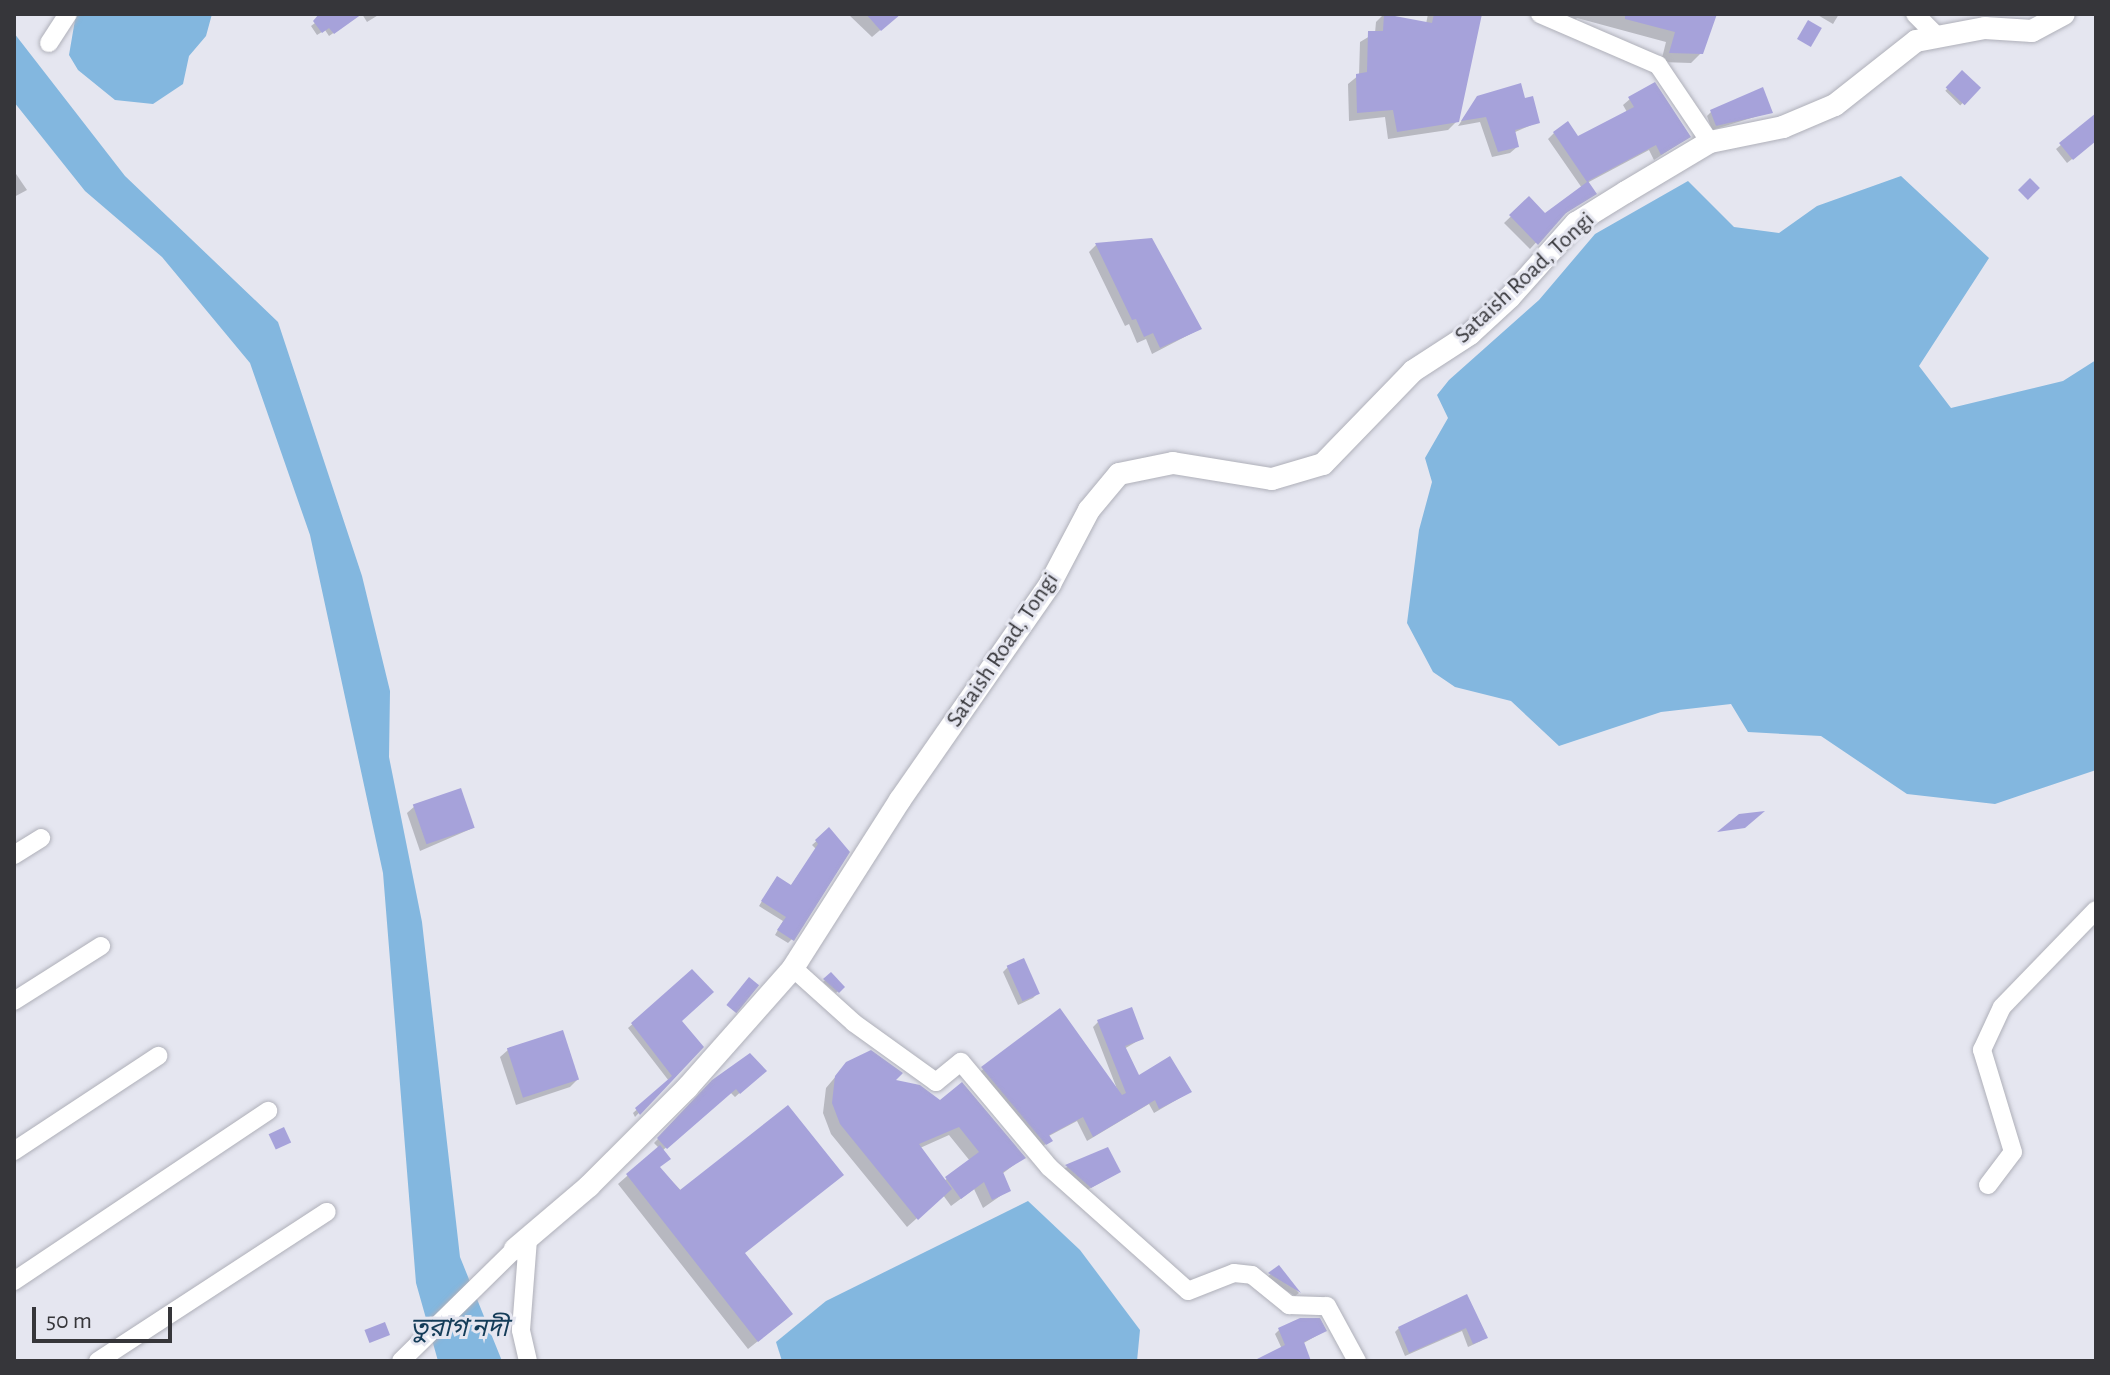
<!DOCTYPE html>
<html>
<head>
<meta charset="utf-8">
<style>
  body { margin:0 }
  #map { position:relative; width:2110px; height:1375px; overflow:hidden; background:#e5e6f0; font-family:"Alegreya Sans","Noto Sans Bengali",sans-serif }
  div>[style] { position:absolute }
  .water>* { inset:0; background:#83b7df }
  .shadow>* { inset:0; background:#0003; transform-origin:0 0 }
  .building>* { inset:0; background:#a6a2da; transform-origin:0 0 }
  .roads { filter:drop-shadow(0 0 2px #afb0b9) drop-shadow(0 0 2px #afb0b9) }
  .minor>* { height:18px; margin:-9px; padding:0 9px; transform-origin:9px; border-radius:9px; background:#fff }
  .tertiary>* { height:22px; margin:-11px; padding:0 11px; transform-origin:11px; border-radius:11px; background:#fff }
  span { translate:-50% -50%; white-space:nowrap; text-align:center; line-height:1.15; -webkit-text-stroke:6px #e5e6f0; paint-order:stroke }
  .street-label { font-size:24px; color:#36363a }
  .water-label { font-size:26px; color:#143c58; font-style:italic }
  .frame { position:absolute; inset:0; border:16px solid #36363a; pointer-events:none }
  .scale { position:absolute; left:32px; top:1307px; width:140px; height:36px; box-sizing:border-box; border:4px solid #36363a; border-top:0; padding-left:10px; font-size:24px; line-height:28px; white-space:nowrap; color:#36363a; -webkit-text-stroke:6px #e5e6f0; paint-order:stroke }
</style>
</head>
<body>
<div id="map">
  <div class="water">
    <i style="clip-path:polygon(76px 14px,212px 14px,206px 36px,189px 56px,183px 84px,153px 104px,115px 100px,78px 70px,69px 55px)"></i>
    <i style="clip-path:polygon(14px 33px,125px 176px,278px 322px,362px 576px,390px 691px,389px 757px,422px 922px,460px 1257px,502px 1361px,438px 1361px,416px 1283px,383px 873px,310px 535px,250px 363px,162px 257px,85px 191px,14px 102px)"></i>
    <i style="clip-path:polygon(1901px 176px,1989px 258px,1919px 366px,1951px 408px,2063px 381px,2096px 360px,2096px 770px,1995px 804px,1907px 794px,1821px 736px,1748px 732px,1731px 704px,1661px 712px,1559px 746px,1511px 701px,1455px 687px,1433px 672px,1407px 623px,1419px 530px,1432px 482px,1425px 458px,1448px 418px,1437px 395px,1449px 380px,1539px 300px,1595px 234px,1688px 181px,1734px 227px,1779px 233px,1817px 206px)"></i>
    <i style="clip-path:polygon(1028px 1201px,1080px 1250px,1140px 1330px,1137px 1361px,782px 1361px,776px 1342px,826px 1301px)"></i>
  </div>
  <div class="shadow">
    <i style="clip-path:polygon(327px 14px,361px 14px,329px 36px,325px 30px,317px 35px,311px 26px)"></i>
    <i style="clip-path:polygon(362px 14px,380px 14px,367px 22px)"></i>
    <i style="clip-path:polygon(848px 14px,899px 14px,872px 37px)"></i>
    <i style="clip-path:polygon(1384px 14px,1426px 24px,1428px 14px,1480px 14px,1457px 121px,1448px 130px,1388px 139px,1385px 117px,1349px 121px,1348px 84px,1359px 75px,1360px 42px,1375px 33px,1376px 22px)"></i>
    <i style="clip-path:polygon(1540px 14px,1713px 14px,1701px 53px,1691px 63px,1661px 62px,1666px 42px,1577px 18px,1570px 25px)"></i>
    <i style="clip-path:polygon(1816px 14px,1839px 14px,1833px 24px)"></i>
    <i style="left:1963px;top:73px;width:21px;height:25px;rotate:45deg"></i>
    <i style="clip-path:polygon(1478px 97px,1524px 101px,1538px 122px,1513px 133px,1517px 147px,1510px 153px,1492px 157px,1480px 122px,1458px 126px)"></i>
    <i style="clip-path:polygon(1630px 99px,1689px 137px,1654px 160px,1649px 150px,1587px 183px,1594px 193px,1559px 218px,1530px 249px,1504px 223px,1529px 199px,1545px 216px,1582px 188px,1548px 139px,1554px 133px,1578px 139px,1627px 112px,1623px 105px)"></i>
    <i style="clip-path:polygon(1711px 112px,1771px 112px,1712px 130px,1707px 116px)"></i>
    <i style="clip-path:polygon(2092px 119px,2096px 140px,2067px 163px,2056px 149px)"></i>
    <i style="clip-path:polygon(14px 171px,27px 190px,14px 197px)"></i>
    <i style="clip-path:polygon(1151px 240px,1200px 329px,1152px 354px,1146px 339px,1137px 343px,1129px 324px,1125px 326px,1089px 252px,1096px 245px)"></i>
    <i style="clip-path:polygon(415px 806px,473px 828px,420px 851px,407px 813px)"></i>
    <i style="clip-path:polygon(829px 830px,792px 939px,788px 943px,775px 935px,783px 921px,759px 906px,773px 883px,790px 887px,816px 849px,812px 845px)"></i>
    <i style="clip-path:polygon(1008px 967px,1038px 993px,1033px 998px,1018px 1005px,1003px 972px)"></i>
    <i style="clip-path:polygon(692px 972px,679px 1021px,702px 1047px,635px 1117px,633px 1113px,669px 1081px,628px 1028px)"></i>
    <i style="clip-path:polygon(831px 975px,842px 987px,836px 993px,823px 982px)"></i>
    <i style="clip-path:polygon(1060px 1011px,1117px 1089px,1093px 1027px,1098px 1022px,1141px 1039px,1124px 1049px,1138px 1078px,1190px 1092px,1154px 1113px,1149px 1104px,1087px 1141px,1077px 1121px,1047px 1137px,1050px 1140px,1040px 1149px,977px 1074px)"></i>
    <i style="clip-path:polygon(508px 1050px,577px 1080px,570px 1087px,516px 1105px,500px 1057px)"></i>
    <i style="clip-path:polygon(evenodd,847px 1063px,892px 1082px,1023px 1158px,1002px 1174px,1009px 1190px,983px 1208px,974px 1189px,951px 1206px,943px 1195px,907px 1227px,831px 1134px,823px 1113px,826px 1088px,847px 1063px,949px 1135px,970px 1161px,944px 1181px,920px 1148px,949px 1135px)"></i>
    <i style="clip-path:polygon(764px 1071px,735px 1097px,730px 1092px,662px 1151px,659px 1168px,743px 1254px,782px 1322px,748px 1349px,618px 1184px,659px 1148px,654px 1143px,714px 1082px)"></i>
    <i style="clip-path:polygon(1107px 1149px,1116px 1174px,1087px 1190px,1063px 1169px)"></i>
    <i style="clip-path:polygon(1278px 1268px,1299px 1293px,1295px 1296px,1266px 1278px)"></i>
    <i style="clip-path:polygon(1466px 1297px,1485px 1337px,1481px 1341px,1468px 1347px,1462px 1331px,1405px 1356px,1395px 1332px,1399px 1328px)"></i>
    <i style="clip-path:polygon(1279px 1330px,1325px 1331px,1302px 1344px,1309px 1361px,1258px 1361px,1282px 1349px,1275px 1334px)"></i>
  </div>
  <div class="building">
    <i style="clip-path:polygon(319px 14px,362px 14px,334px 34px,329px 28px,322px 33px,313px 21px)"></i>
    <i style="clip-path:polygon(866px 14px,901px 14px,881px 31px)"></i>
    <i style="clip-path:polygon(1384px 14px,1432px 23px,1434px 14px,1482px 14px,1459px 122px,1397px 132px,1393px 110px,1357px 113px,1356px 74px,1367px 72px,1368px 31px,1383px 31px)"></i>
    <i style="clip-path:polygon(1625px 14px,1717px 14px,1703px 54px,1669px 53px,1675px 32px,1625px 19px)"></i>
    <i style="left:1808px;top:20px;width:16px;height:22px;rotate:30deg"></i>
    <i style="left:1962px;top:70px;width:26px;height:24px;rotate:43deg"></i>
    <i style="clip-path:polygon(1655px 82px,1691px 137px,1661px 155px,1656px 145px,1588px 181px,1597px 194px,1566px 213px,1538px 245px,1509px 215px,1529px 196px,1545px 213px,1587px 182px,1553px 132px,1568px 121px,1578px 136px,1634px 107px,1628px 97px)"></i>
    <i style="clip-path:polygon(1521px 83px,1525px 98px,1533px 96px,1540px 123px,1515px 130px,1519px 147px,1498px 152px,1486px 117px,1461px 121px,1477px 96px)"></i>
    <i style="clip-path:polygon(1763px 87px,1773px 113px,1716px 126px,1710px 110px)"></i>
    <i style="clip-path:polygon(2096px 113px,2096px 141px,2073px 160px,2059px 143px)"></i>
    <i style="left:2030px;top:178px;width:14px;height:17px;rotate:45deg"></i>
    <i style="clip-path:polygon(1152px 238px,1202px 329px,1160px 348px,1153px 333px,1144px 337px,1136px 319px,1132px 320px,1095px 243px)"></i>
    <i style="left:461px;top:788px;width:42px;height:51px;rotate:71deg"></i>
    <i style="clip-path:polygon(1765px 811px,1745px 828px,1717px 832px,1739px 814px)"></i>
    <i style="clip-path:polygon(829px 827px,850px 852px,794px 941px,777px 930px,786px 917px,761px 901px,777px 876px,791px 885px,818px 844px,815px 840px)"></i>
    <i style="left:1024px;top:958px;width:39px;height:19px;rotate:66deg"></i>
    <i style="clip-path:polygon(692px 969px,714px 992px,682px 1021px,704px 1047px,640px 1115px,635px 1108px,672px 1076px,631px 1023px)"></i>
    <i style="clip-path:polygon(831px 972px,845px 987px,839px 993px,823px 979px)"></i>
    <i style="left:749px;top:977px;width:13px;height:36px;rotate:39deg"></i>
    <i style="clip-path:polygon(1132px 1007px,1144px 1039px,1125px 1046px,1139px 1075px,1170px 1056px,1192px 1092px,1159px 1109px,1155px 1100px,1093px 1137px,1083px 1117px,1049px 1135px,1053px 1141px,1046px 1145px,981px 1067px,1060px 1008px,1122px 1095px,1126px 1093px,1097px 1020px)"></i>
    <i style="left:563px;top:1030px;width:52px;height:59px;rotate:72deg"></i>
    <i style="clip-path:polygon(871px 1050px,903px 1073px,896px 1080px,920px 1085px,940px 1100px,962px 1082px,1026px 1158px,1003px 1172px,1011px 1191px,992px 1200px,984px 1182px,961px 1199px,945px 1177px,979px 1152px,959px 1127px,919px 1144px,952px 1189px,918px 1220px,840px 1124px,832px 1103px,835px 1076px,846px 1062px)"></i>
    <i style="clip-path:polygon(750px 1053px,767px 1071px,740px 1094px,736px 1089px,667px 1149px,657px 1138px,712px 1080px)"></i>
    <i style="clip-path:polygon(788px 1105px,844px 1175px,745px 1253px,793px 1314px,758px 1342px,626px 1174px,660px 1145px,671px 1159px,660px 1167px,680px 1190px)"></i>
    <i style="left:284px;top:1127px;width:17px;height:17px;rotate:65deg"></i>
    <i style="clip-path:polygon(1108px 1147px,1121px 1172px,1091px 1188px,1065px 1165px)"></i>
    <i style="clip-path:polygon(1279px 1265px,1301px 1293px,1268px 1273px)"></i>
    <i style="clip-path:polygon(1467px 1294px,1488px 1338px,1473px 1344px,1466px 1328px,1409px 1353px,1398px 1327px)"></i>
    <i style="clip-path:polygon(1300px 1318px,1320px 1318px,1327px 1331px,1304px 1342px,1311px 1361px,1253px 1361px,1285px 1345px,1278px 1328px)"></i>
    <i style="left:385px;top:1322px;width:14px;height:22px;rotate:69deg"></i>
  </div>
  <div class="roads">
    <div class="minor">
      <i style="left:1540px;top:14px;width:129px;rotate:23.4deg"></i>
      <i style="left:1658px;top:65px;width:93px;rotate:56deg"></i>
      <i style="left:1915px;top:14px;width:30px;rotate:45deg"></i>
      <i style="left:49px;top:43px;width:35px;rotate:-57deg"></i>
      <i style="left:14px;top:855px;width:32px;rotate:-32deg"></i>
      <i style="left:793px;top:968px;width:82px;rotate:42deg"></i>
      <i style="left:854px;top:1023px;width:101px;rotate:35.7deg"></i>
      <i style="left:936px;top:1082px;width:32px;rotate:-39deg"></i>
      <i style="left:961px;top:1062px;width:137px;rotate:50deg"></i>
      <i style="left:1049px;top:1167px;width:186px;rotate:41.7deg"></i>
      <i style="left:1188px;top:1291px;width:49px;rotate:-21.4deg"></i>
      <i style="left:1234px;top:1273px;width:18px;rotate:6deg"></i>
      <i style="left:1252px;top:1275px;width:48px;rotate:39deg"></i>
      <i style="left:1289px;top:1305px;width:38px;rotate:2deg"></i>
      <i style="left:1327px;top:1306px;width:63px;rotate:61.4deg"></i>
      <i style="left:14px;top:1001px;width:103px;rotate:-32.3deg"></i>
      <i style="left:14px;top:1151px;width:173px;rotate:-33.4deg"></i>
      <i style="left:1988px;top:1185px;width:41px;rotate:-52.9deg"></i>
      <i style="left:2013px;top:1152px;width:107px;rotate:-106.9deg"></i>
      <i style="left:1982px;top:1050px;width:47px;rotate:-65.1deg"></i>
      <i style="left:2002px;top:1007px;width:135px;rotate:-45.9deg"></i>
      <i style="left:14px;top:1281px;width:306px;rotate:-33.8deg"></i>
      <i style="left:98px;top:1361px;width:273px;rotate:-33.1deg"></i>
      <i style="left:401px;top:1361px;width:160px;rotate:-44.5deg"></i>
      <i style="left:528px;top:1361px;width:32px;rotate:-103deg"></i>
      <i style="left:521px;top:1330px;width:92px;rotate:-85.6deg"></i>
    </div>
    <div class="tertiary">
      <i style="left:515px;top:1249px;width:97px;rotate:-40.4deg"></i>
      <i style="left:589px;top:1186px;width:139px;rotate:-45deg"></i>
      <i style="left:687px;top:1088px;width:160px;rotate:-48.5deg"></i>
      <i style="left:793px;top:968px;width:199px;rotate:-57.5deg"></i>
      <i style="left:900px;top:800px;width:263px;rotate:-55.2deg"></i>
      <i style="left:1050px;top:584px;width:84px;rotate:-62.2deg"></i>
      <i style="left:1089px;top:510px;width:47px;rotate:-50.2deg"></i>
      <i style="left:1119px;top:474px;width:55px;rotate:-11.5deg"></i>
      <i style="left:1173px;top:463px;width:100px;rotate:9.2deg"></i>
      <i style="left:1272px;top:479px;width:53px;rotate:-16.4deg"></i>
      <i style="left:1323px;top:464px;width:129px;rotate:-45.9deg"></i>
      <i style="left:1413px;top:371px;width:68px;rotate:-33deg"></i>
      <i style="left:1470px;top:334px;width:54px;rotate:-42.8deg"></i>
      <i style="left:1510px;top:297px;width:99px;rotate:-48.3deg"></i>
      <i style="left:1576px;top:223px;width:59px;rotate:-31.8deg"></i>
      <i style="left:1626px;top:192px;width:98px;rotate:-30.8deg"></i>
      <i style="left:1710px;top:142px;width:75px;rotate:-11.6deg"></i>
      <i style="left:1783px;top:127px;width:56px;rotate:-22.9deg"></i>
      <i style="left:1835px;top:105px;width:103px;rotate:-38.3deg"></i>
      <i style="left:1916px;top:41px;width:70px;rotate:-10.7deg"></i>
      <i style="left:1985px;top:28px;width:47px;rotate:3.7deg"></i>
      <i style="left:2032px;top:31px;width:36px;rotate:-28deg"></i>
    </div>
  </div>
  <div class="street-label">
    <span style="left:1525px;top:278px;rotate:-43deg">Sataish Road, Tongi</span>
    <span style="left:1003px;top:650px;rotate:-56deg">Sataish Road, Tongi</span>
  </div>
  <div class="water-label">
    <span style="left:459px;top:1329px">তুরাগ নদী</span>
  </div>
  <div class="frame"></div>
  <div class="scale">50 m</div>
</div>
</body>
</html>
